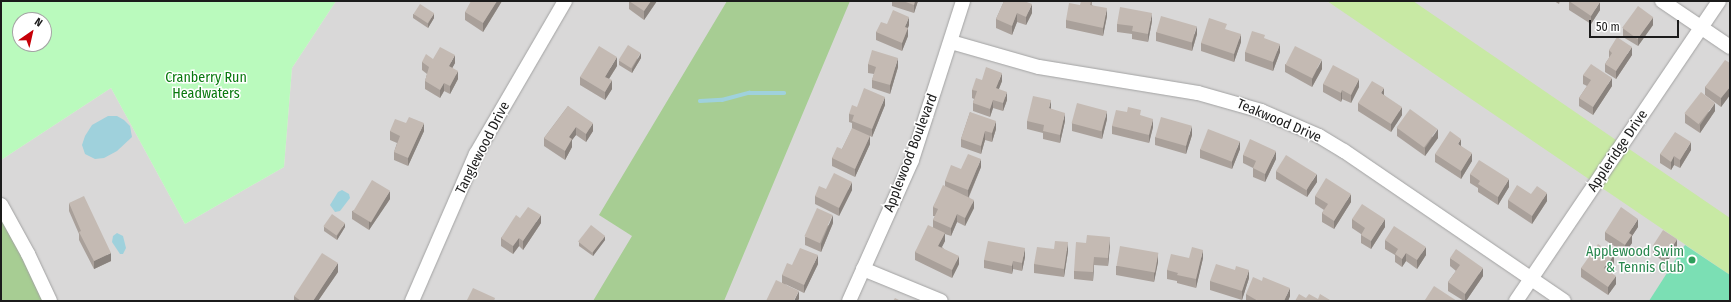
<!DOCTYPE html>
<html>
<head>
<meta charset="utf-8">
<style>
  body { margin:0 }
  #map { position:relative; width:1731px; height:302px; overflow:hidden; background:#ede8e0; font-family:"Fira Sans Condensed",sans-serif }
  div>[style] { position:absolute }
  .residential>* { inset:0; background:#d9d8d8 }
  .grass>* { inset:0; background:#c8e9a4 }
  .forest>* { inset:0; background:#a7cd93 }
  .park>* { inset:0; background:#bafabd }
  .pitch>* { inset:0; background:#7bdfb4 }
  .water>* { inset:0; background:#9fd1dc }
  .stream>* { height:3.5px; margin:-1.75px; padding:0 1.75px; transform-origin:1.75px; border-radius:1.75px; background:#9fd1dc }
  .roads { filter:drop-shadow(0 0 1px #a2a2a2) drop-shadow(0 0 1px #a2a2a2) }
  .minor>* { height:14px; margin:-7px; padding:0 7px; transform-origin:7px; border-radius:7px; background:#fff }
  .wall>* { inset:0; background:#a9a09a }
  .shaded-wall>* { inset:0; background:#89827d }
  .building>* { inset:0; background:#c4bab3; transform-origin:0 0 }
  .dots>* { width:11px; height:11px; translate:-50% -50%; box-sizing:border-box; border:2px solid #fff; border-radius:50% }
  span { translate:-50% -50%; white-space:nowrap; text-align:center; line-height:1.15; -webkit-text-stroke:3px #fff; paint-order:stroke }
  .park-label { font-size:14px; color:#09790e }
  .street-label { font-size:14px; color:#1b1b1b }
  .leisure-label { font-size:14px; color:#27864d }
  .right { translate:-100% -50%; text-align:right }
  .frame { position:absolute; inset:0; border:2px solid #1b1b1b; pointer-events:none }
  .north { position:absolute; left:12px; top:12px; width:40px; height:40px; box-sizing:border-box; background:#fff; border:1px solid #a4a4a4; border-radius:50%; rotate:34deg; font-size:11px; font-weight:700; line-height:16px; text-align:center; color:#1b1b1b }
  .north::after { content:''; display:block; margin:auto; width:14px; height:18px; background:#c60008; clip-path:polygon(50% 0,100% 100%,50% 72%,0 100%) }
  .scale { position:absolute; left:1589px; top:20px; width:90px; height:18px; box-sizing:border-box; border:2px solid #1b1b1b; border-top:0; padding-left:5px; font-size:12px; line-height:14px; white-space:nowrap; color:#1b1b1b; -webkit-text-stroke:3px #fff; paint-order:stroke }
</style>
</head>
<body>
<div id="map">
  <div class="residential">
    <i style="clip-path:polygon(336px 1px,1730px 1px,1730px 301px,1px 301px,1px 160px,111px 88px,185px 224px,284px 167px,292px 68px)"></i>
  </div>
  <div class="grass">
    <i style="clip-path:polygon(1327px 1px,1413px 1px,1730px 218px,1730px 275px)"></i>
  </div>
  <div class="forest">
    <i style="clip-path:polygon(727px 1px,850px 1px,724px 301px,593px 301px,632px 236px,599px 215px)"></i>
    <i style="clip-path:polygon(1px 205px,50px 301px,1px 301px)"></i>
  </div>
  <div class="park">
    <i style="clip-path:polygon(evenodd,1px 1px,336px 1px,292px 68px,284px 167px,185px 224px,111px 88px,1px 160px,1px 1px,20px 20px,44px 20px,44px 44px,20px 44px,20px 20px)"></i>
  </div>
  <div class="pitch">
    <i style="clip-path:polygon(1685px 245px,1730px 275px,1730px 301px,1649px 301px)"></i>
  </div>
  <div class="water">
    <i style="clip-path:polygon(108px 116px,117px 116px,124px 120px,130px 126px,132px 137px,117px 151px,104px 158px,95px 159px,85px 154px,82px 145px,85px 136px,92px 125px)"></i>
    <i style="clip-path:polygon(342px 190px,349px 194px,350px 198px,340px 211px,335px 212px,330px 205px,338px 192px)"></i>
    <i style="clip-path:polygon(117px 233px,123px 236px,126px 248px,123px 254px,120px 254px,112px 242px,113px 236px)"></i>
  </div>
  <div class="stream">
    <i style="left:700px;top:101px;width:22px;rotate:-3deg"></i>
    <i style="left:722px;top:100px;width:28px;rotate:-15deg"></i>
    <i style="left:749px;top:93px;width:35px"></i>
  </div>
  <div class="roads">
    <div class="minor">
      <i style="left:1662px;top:1px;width:82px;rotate:34.1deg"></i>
      <i style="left:951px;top:42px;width:91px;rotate:15.9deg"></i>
      <i style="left:1039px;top:67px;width:161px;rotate:9.3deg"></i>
      <i style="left:1198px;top:93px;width:66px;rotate:15.9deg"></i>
      <i style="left:1261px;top:111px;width:63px;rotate:23.3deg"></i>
      <i style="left:1319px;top:136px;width:29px;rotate:31deg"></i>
      <i style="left:1344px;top:151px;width:266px;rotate:34.3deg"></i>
      <i style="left:1px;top:205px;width:56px;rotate:61.1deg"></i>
      <i style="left:28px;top:254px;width:52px;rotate:64.9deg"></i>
      <i style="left:863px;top:269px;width:84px;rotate:22.3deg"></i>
      <i style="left:412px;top:301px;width:160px;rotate:-66.5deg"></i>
      <i style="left:476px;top:154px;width:177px;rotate:-59.8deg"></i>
      <i style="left:849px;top:301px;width:154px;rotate:-65.9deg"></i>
      <i style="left:912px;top:160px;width:167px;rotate:-72.2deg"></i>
      <i style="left:1516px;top:301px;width:362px;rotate:-55.9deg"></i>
    </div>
  </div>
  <div class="wall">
    <i style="clip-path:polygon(502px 1px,483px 32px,465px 20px,465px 12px)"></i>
    <i style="clip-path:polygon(629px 1px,657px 1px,644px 20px,629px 9px)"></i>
    <i style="clip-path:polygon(892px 1px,918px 1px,914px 13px,892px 6px)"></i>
    <i style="clip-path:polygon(1004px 1px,1032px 13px,1026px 25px,1017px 22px,1012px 35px,996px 28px,996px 19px)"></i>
    <i style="clip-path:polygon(1092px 1px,1092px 5px,1107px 16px,1103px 36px,1066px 28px,1066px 20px,1080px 5px)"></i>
    <i style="clip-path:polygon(1554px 1px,1560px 1px,1559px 4px)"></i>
    <i style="clip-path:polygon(1569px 1px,1600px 10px,1591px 24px,1569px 10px)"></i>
    <i style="clip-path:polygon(413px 14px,434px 18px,428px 28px,413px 18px)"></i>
    <i style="clip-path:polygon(1152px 21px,1148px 42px,1132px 39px,1132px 34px,1117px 32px,1117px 24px)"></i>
    <i style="clip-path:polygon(887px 24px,909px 25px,908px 28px,908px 36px,902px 51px,876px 40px,876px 32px)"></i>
    <i style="clip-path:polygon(1653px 25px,1638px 46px,1623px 37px,1623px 28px)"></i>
    <i style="clip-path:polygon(1227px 30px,1241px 42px,1234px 62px,1201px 51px,1201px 43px)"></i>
    <i style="clip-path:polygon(1156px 32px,1197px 34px,1192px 51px,1156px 41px)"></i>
    <i style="clip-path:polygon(1609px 50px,1632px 55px,1616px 79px,1605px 72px,1605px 64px,1609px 58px)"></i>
    <i style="clip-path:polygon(1245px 52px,1280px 52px,1273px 71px,1245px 61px)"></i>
    <i style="clip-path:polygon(641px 58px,632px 73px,619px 65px,619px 61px)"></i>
    <i style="clip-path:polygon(433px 59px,455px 63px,452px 68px,458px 79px,450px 94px,444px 91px,440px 98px,425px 89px,425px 81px,427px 74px,422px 70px,422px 62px)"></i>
    <i style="clip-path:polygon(1730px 63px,1730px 95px,1721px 107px,1705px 95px,1705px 87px)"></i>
    <i style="clip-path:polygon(868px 64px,898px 67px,890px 94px,872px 88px,872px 80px,874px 74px,868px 73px)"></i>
    <i style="clip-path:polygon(1285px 64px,1322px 69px,1312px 87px,1285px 72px)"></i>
    <i style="clip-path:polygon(617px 66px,609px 79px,612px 89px,605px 100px,580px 85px,580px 77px)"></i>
    <i style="clip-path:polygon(1583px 75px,1612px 86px,1593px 115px,1579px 106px,1579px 98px,1587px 86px,1583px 84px)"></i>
    <i style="clip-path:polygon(982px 80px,1002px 81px,999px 89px,1007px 100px,1003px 111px,993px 108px,990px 117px,973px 111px,973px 103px,974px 99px,972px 98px,972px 90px)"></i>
    <i style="clip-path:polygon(1323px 84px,1359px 87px,1351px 103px,1342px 99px,1341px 102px,1323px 92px)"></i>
    <i style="clip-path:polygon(1384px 95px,1402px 115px,1391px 132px,1358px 111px,1358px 103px)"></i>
    <i style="clip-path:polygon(885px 105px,872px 137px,870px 136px,870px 144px,855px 177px,832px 166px,832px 158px,842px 149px,852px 129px,852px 123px,849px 122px,849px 114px,857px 107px)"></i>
    <i style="clip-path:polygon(568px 106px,593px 131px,586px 142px,576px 135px,572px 140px,572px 147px,565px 160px,544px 146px,544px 138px)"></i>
    <i style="clip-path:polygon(1051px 109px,1065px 121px,1060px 143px,1043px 139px,1043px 133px,1027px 129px,1027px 121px)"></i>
    <i style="clip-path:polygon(1715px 111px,1700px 133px,1685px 123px,1685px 114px)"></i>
    <i style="clip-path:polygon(970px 112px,996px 129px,992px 142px,985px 140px,981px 154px,961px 147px,961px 139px)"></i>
    <i style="clip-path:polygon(1127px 112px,1141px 116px,1153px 127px,1149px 143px,1112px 134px,1112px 126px)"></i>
    <i style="clip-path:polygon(1107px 119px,1102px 139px,1072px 131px,1072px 123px)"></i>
    <i style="clip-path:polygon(1397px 128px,1438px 138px,1425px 156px,1397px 136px)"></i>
    <i style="clip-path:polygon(390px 131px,424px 131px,408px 166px,394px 160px,394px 152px,397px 143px,390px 140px)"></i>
    <i style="clip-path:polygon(1192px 135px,1186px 154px,1155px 145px,1155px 137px)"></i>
    <i style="clip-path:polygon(1461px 146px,1472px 161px,1461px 179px,1435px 162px,1435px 154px)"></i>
    <i style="clip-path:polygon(1200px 149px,1240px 149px,1232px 169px,1200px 158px)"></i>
    <i style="clip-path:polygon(1691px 150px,1680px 168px,1674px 165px,1671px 170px,1660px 163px,1660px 154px)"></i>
    <i style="clip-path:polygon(1243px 155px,1276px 159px,1265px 182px,1253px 177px,1253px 168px,1243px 163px)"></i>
    <i style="clip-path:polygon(981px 167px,969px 197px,974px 208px,965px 226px,957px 222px,951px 236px,945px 234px,945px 241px,942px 247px,959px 264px,952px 278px,915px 260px,915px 252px,933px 227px,933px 220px,935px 216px,933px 216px,933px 207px,945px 186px,945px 181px,961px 169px)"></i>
    <i style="clip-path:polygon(1276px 171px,1317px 182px,1307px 197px,1276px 179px)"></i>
    <i style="clip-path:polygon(1470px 174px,1509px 187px,1498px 205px,1478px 192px,1478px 188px,1470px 183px)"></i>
    <i style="clip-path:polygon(826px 189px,852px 190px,839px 216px,815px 204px,815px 196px)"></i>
    <i style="clip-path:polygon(1531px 194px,1547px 201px,1532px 224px,1508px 208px,1508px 200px)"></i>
    <i style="clip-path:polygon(1315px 196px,1351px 202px,1334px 229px,1322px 222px,1322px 213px,1324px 210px,1315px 204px)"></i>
    <i style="clip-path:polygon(390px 199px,369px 230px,352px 219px,352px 211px)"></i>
    <i style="clip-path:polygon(69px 203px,111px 261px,94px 269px,79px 240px,79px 234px,69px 211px)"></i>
    <i style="clip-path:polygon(520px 218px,541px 223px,523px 250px,519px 246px,513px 254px,501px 246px,501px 238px)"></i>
    <i style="clip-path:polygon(1352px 219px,1385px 227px,1371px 249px,1361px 243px,1361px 234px,1352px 228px)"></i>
    <i style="clip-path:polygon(833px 223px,821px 252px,805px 245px,805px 237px)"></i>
    <i style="clip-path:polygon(324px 227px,345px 227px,337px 240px,324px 231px)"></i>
    <i style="clip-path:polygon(1638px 227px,1632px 236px,1632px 243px,1625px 253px,1605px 240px,1605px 232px)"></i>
    <i style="clip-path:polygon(605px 240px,593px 256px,579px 246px,579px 242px)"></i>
    <i style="clip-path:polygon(1385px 240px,1426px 255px,1417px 269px,1406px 261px,1402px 267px,1395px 262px,1395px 255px,1385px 249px)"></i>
    <i style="clip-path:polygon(1110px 245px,1108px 266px,1094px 265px,1093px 281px,1074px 279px,1074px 271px)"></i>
    <i style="clip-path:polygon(1653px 246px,1677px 247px,1666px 263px,1653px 254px)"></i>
    <i style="clip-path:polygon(1054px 249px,1068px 251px,1064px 277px,1034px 273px,1034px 264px)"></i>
    <i style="clip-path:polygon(1025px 257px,1022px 271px,1013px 269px,1012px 274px,984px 268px,984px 260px)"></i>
    <i style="clip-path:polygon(1189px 258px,1203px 258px,1196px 288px,1177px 283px,1177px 281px,1167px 279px,1167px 270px)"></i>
    <i style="clip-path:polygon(1450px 258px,1483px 276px,1466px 301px,1464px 301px,1448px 291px,1448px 282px,1456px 271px,1450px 266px)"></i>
    <i style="clip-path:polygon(1158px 262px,1154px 282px,1116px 275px,1116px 266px)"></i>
    <i style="clip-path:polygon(1614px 263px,1608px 270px,1616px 284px,1608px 295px,1581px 277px,1581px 268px)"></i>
    <i style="clip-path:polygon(818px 264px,804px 293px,785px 284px,799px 299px,782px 283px,782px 275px,792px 265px)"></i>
    <i style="clip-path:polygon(338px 272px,318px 301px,294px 301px,294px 296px)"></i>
    <i style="clip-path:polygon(1249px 278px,1242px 300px,1210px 290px,1210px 281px)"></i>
    <i style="clip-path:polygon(1246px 294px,1290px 296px,1288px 301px,1246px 301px)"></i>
  </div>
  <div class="shaded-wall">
    <i style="clip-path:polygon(497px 1px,502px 1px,483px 32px,483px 23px)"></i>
    <i style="clip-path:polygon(651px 1px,657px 1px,644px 20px,644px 11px)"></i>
    <i style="clip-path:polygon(915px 1px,918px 1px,914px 13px,914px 5px)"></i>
    <i style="clip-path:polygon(1600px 2px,1600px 10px,1591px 24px,1591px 16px)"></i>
    <i style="clip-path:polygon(1032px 4px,1032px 13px,1026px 25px,1026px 17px)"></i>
    <i style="clip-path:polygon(1107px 8px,1107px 16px,1103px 36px,1103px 28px)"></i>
    <i style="clip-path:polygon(434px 13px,434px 18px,428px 28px,428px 24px)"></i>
    <i style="clip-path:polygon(1017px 13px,1017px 22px,1012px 35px,1012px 26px)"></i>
    <i style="clip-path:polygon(1152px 13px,1152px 21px,1148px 42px,1148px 34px)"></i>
    <i style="clip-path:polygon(909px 17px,909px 25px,905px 35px,905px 27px)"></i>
    <i style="clip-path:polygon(1653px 17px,1653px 25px,1638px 46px,1638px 38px)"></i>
    <i style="clip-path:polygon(1197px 26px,1197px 34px,1192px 51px,1192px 43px)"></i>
    <i style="clip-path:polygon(908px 28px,908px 36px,902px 51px,902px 43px)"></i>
    <i style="clip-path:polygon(1241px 34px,1241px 42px,1234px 62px,1234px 54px)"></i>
    <i style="clip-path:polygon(1280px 44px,1280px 52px,1273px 71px,1273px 62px)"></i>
    <i style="clip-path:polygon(1632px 47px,1632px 55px,1616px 79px,1616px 71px)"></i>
    <i style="clip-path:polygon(641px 53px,641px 58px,632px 73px,632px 69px)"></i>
    <i style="clip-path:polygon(455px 55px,455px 63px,449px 74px,449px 66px)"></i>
    <i style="clip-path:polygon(617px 57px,617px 66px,605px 85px,605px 77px)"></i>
    <i style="clip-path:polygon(898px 58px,898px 67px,890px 94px,890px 85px)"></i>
    <i style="clip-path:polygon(1322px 60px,1322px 69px,1312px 87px,1312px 79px)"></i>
    <i style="clip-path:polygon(458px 71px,458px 79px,450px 94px,450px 86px)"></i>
    <i style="clip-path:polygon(1002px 73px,1002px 81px,996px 96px,996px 88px)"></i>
    <i style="clip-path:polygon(1612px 78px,1612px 86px,1593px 115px,1593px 107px)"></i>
    <i style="clip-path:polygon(1359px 79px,1359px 87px,1351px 103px,1351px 95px)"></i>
    <i style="clip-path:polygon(612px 80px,612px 89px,605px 100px,605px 92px)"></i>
    <i style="clip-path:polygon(444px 83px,444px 91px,440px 98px,440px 90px)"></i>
    <i style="clip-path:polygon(1730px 87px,1730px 95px,1721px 107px,1721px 98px)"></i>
    <i style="clip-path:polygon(1384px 88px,1384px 97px,1381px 93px)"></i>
    <i style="clip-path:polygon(1342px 90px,1342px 99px,1341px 102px,1341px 93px)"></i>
    <i style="clip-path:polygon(1007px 92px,1007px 100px,1003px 111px,1003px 103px)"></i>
    <i style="clip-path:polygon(885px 97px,885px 105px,872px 137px,872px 129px)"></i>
    <i style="clip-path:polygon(993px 100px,993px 108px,990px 117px,990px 109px)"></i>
    <i style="clip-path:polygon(1051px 100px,1051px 109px,1049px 117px,1049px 108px)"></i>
    <i style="clip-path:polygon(1715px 103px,1715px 111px,1700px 133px,1700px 125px)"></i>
    <i style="clip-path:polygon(1402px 107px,1402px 115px,1391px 132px,1391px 124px)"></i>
    <i style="clip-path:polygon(1107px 111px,1107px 119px,1102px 139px,1102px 131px)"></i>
    <i style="clip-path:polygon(1065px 113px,1065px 121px,1060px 143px,1060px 135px)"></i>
    <i style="clip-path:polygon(1153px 119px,1153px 127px,1149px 143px,1149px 135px)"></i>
    <i style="clip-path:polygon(996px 121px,996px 129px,992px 142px,992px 133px)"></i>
    <i style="clip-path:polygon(424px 123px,424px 131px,408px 166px,408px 158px)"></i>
    <i style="clip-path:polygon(593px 123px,593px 131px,586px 142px,586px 134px)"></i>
    <i style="clip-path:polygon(1192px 126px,1192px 135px,1186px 154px,1186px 146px)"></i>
    <i style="clip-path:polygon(576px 127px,576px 135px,572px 140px,572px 147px,565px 160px,565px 151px,569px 137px)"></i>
    <i style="clip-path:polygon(1438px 129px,1438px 138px,1425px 156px,1425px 148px)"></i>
    <i style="clip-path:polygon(985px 131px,985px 140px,981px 154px,981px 146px)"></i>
    <i style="clip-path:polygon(870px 136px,870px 144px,855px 177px,855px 169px)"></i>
    <i style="clip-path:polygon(1461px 139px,1461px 147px,1458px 144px)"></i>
    <i style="clip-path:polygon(1240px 141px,1240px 149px,1232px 169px,1232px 161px)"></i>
    <i style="clip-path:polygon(1691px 142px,1691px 150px,1680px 168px,1680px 160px)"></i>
    <i style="clip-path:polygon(1276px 151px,1276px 159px,1265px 182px,1265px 174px)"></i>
    <i style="clip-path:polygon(1472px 153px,1472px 161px,1461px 179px,1461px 171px)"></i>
    <i style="clip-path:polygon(1674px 156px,1674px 165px,1671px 170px,1671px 162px)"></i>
    <i style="clip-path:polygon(981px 159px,981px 167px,968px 198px,968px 190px)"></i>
    <i style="clip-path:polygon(1317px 174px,1317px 182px,1307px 197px,1307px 189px)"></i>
    <i style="clip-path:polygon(1509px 179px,1509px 187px,1498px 205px,1498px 197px)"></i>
    <i style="clip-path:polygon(852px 182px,852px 190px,839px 216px,839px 208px)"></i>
    <i style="clip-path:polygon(390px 191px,390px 199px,369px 230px,369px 222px)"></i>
    <i style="clip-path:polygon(1547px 193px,1547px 201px,1532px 224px,1532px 216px)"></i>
    <i style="clip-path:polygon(1351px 194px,1351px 202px,1334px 229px,1334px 221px)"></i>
    <i style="clip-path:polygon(974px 200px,974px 208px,965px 226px,965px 218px)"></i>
    <i style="clip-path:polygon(957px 214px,957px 222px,951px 236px,951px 228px)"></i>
    <i style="clip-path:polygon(541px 215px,541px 223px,523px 250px,523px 241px)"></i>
    <i style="clip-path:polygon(833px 215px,833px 223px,821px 252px,821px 244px)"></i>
    <i style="clip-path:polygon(1385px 219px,1385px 227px,1371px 249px,1371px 241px)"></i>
    <i style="clip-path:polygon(1638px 219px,1638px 227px,1632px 236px,1632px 243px,1625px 253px,1625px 245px,1629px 233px)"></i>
    <i style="clip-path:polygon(345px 223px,345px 227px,337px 240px,337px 236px)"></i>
    <i style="clip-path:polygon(945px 233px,945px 241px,938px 254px,938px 246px)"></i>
    <i style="clip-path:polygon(605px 236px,605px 240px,593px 256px,593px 252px)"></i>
    <i style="clip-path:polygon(1110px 237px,1110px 245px,1108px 266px,1108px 258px)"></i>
    <i style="clip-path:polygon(519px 238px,519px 246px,513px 254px,513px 246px)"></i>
    <i style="clip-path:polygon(1677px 239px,1677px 247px,1666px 263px,1666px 255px)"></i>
    <i style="clip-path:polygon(1068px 242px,1068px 251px,1064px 277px,1064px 269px)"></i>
    <i style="clip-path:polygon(1426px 247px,1426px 255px,1417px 269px,1417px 260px)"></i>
    <i style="clip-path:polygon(1025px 248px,1025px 257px,1022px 271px,1022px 263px)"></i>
    <i style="clip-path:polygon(1203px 250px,1203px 258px,1196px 288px,1196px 279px)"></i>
    <i style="clip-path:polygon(111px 253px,111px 261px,94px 269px,94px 261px)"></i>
    <i style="clip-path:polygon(1158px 253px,1158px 262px,1154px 282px,1154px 274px)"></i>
    <i style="clip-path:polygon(1406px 253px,1406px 261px,1402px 267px,1402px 259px)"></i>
    <i style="clip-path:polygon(818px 255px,818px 264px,804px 293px,804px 285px)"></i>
    <i style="clip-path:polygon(1614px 255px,1614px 263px,1604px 276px,1604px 268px)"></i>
    <i style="clip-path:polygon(959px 256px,959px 264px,952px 278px,952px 270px)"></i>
    <i style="clip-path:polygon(1094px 257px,1094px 265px,1093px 281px,1093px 272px)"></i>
    <i style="clip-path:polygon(1013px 261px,1013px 269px,1012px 274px,1012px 266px)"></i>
    <i style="clip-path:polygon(338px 263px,338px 272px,318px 301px,313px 301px)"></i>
    <i style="clip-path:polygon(1483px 268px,1483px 276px,1466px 301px,1465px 301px,1465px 294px)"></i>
    <i style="clip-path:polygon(1249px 270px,1249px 278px,1242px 300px,1242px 291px)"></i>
    <i style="clip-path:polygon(1616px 276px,1616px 284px,1608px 295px,1608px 287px)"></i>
    <i style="clip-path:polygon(1290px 288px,1290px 296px,1288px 301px,1284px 301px)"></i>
    <i style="clip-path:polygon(799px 291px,799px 299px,798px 301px,794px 301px)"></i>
  </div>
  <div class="building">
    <i style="clip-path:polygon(471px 1px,497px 1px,483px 23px,465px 12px)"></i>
    <i style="clip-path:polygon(629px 1px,651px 1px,644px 11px)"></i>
    <i style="clip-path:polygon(903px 1px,915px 1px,914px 5px)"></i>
    <i style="clip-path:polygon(1004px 1px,1024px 1px,1032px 4px,1026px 17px,1017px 13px,1012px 26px,996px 19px)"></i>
    <i style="clip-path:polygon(1081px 1px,1091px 1px,1090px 5px,1107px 8px,1103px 28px,1066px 20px,1069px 3px,1080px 5px)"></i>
    <i style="clip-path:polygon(1569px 1px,1599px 1px,1600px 2px,1591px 16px)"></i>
    <i style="left:420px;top:4px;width:17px;height:12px;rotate:33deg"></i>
    <i style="left:1638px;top:6px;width:19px;height:27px;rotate:36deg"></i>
    <i style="clip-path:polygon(1120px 7px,1152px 13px,1148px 34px,1132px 31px,1133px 26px,1117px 24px)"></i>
    <i style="clip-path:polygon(893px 10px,909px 17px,905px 27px,908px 28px,902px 43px,876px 32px,881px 22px,887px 24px)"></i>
    <i style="left:1161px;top:16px;width:37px;height:17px;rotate:16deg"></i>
    <i style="clip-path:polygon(1209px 18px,1227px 24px,1225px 29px,1241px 34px,1234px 54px,1201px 43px)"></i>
    <i style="clip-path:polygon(1252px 31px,1265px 35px,1264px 38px,1280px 44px,1273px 62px,1245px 52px)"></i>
    <i style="clip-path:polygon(1617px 37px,1632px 47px,1616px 71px,1605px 64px,1612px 53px,1609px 50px)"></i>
    <i style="left:628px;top:45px;width:15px;height:18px;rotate:32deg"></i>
    <i style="clip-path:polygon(599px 46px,617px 57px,605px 77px,612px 80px,605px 92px,580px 77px)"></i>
    <i style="left:1295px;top:46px;width:30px;height:21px;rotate:27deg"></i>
    <i style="clip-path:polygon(440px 47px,455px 55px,449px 66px,458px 71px,450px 86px,444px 83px,440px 90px,425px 81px,429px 67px,422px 62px,426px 54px,433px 59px)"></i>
    <i style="clip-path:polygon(872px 50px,898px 58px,890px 85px,872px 80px,876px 67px,868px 64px)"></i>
    <i style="clip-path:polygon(1725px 60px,1730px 63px,1730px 87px,1721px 98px,1705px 87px)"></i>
    <i style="clip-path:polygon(1591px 64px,1612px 78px,1593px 107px,1579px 98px,1591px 80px,1583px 75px)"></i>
    <i style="clip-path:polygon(1333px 65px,1359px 79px,1351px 95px,1342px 90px,1341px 93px,1323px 84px)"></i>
    <i style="clip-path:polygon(986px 67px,1002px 73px,996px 88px,1007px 92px,1003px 103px,993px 100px,990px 109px,973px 103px,977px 91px,972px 90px,976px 78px,982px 80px)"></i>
    <i style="clip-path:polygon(1372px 81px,1384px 88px,1381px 93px,1402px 107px,1391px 124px,1358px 103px)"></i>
    <i style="clip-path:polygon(864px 88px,885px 97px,872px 129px,852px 121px,854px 115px,849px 114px,852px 105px,857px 107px)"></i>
    <i style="left:1701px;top:92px;width:18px;height:27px;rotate:38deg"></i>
    <i style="clip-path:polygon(1033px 96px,1051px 100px,1049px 108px,1065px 113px,1060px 135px,1043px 131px,1044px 125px,1027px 121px)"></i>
    <i style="left:1077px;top:103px;width:31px;height:21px;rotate:15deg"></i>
    <i style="clip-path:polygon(568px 106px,593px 123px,586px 134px,576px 127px,569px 137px,572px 139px,565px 151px,544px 138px)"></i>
    <i style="clip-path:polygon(1128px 107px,1141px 110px,1140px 115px,1153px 119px,1149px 135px,1112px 126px,1116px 110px,1127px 112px)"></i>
    <i style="left:1410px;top:109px;width:34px;height:23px;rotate:36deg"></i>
    <i style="clip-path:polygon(970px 112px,996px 121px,992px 133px,985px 131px,981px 146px,961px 139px)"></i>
    <i style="clip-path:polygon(409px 117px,424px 123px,408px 158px,394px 152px,400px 136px,390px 131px,395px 119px,406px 123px)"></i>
    <i style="left:1161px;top:117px;width:32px;height:21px;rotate:16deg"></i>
    <i style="clip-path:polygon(852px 128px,870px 136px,855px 169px,832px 158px,837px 147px,842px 149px)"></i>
    <i style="left:1208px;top:129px;width:34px;height:22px;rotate:21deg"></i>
    <i style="clip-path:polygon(1450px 131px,1461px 139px,1458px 144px,1472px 153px,1461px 171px,1435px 154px)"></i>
    <i style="clip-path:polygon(1675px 132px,1691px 142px,1680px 160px,1674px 156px,1671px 162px,1660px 154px)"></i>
    <i style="clip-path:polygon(1250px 139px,1276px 151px,1265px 174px,1253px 168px,1256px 161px,1243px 155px)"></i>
    <i style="clip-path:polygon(968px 154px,981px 159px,968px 190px,945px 181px,951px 165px,961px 169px)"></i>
    <i style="left:1286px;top:155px;width:36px;height:19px;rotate:32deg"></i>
    <i style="clip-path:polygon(1479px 160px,1509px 179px,1498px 197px,1478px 184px,1480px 181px,1470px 174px)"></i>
    <i style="clip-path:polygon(834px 173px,852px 182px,839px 208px,815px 196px,819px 186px,826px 189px)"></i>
    <i style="clip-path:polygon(1326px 178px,1351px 194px,1334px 221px,1322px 213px,1328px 204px,1315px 196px)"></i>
    <i style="left:372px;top:180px;width:21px;height:37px;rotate:31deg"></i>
    <i style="clip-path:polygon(943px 185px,974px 200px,965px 218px,957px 214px,951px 228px,933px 220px,938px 209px,933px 207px)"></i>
    <i style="clip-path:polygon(1517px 185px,1531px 194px,1537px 186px,1547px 193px,1532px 216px,1508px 200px)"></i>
    <i style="clip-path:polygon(84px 196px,111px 253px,94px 261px,79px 232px,81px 231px,69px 203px)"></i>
    <i style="clip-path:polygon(1362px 204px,1385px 219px,1371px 241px,1361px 235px,1365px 228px,1352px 219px)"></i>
    <i style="clip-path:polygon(528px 207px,541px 215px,523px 241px,519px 238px,513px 246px,501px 238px,516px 215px,520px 218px)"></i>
    <i style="clip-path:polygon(1621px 207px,1638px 219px,1629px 233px,1632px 235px,1625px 245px,1605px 232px)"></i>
    <i style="left:817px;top:208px;width:17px;height:31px;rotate:24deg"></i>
    <i style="left:332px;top:214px;width:16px;height:15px;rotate:35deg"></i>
    <i style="left:591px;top:225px;width:18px;height:21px;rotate:38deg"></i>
    <i style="clip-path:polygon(928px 225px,945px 233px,938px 246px,959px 256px,952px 270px,915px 252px)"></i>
    <i style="clip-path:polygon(1394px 226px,1426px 247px,1417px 260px,1406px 253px,1402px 259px,1395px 254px,1398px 249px,1385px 240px)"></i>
    <i style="left:1663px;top:230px;width:17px;height:19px;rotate:33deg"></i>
    <i style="clip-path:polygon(1087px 235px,1110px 237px,1108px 258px,1094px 257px,1093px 272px,1074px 271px,1076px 242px,1086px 243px)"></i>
    <i style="clip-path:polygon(988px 241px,1025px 248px,1022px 263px,1013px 261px,1012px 266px,984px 260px)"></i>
    <i style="clip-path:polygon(1055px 241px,1068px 242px,1064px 269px,1034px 264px,1037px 247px,1054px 249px)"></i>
    <i style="clip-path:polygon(1598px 244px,1614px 255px,1604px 268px,1616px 276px,1608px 287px,1581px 268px)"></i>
    <i style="left:1120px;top:246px;width:39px;height:20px;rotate:10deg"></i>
    <i style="clip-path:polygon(1192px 247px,1203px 250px,1196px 279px,1177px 275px,1178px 273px,1167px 270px,1171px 254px,1189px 258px)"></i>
    <i style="clip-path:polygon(800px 248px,818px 255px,804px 285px,782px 275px,787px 263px,792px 265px)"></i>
    <i style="clip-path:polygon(1456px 249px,1483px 268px,1465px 294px,1448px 282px,1460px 265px,1450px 258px)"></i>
    <i style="clip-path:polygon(322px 253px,338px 263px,313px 301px,301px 301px,294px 296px)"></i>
    <i style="clip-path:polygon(1216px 264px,1235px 270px,1236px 266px,1249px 270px,1242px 291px,1210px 281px)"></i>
    <i style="clip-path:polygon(1253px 277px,1262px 281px,1263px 277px,1290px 288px,1284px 301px,1258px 301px,1246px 294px)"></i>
    <i style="clip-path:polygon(776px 280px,799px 291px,794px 300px,796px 301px,766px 301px)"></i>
    <i style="clip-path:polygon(1434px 286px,1457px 301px,1426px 301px,1425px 300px)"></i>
    <i style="clip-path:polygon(473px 288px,495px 298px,494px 301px,469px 301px,467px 300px)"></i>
    <i style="clip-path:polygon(1299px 294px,1306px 298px,1309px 294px,1318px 299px,1320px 294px,1330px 300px,1330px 301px,1295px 301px)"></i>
    <i style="clip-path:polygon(895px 298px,901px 301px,893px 301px)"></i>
  </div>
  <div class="dots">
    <i style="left:1692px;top:260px;background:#2e9e5b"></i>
  </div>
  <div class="park-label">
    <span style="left:206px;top:86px">Cranberry Run<br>Headwaters</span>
  </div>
  <div class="street-label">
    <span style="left:1279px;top:121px;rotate:23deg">Teakwood Drive</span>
    <span style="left:483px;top:148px;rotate:-63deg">Tanglewood Drive</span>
    <span style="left:1618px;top:151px;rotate:-56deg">Appleridge Drive</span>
    <span style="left:911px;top:153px;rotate:-69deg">Applewood Boulevard</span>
  </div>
  <div class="leisure-label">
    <span class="right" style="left:1684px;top:260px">Applewood Swim<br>&amp; Tennis Club</span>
  </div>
  <div class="frame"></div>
  <div class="north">N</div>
  <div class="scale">50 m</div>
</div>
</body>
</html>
